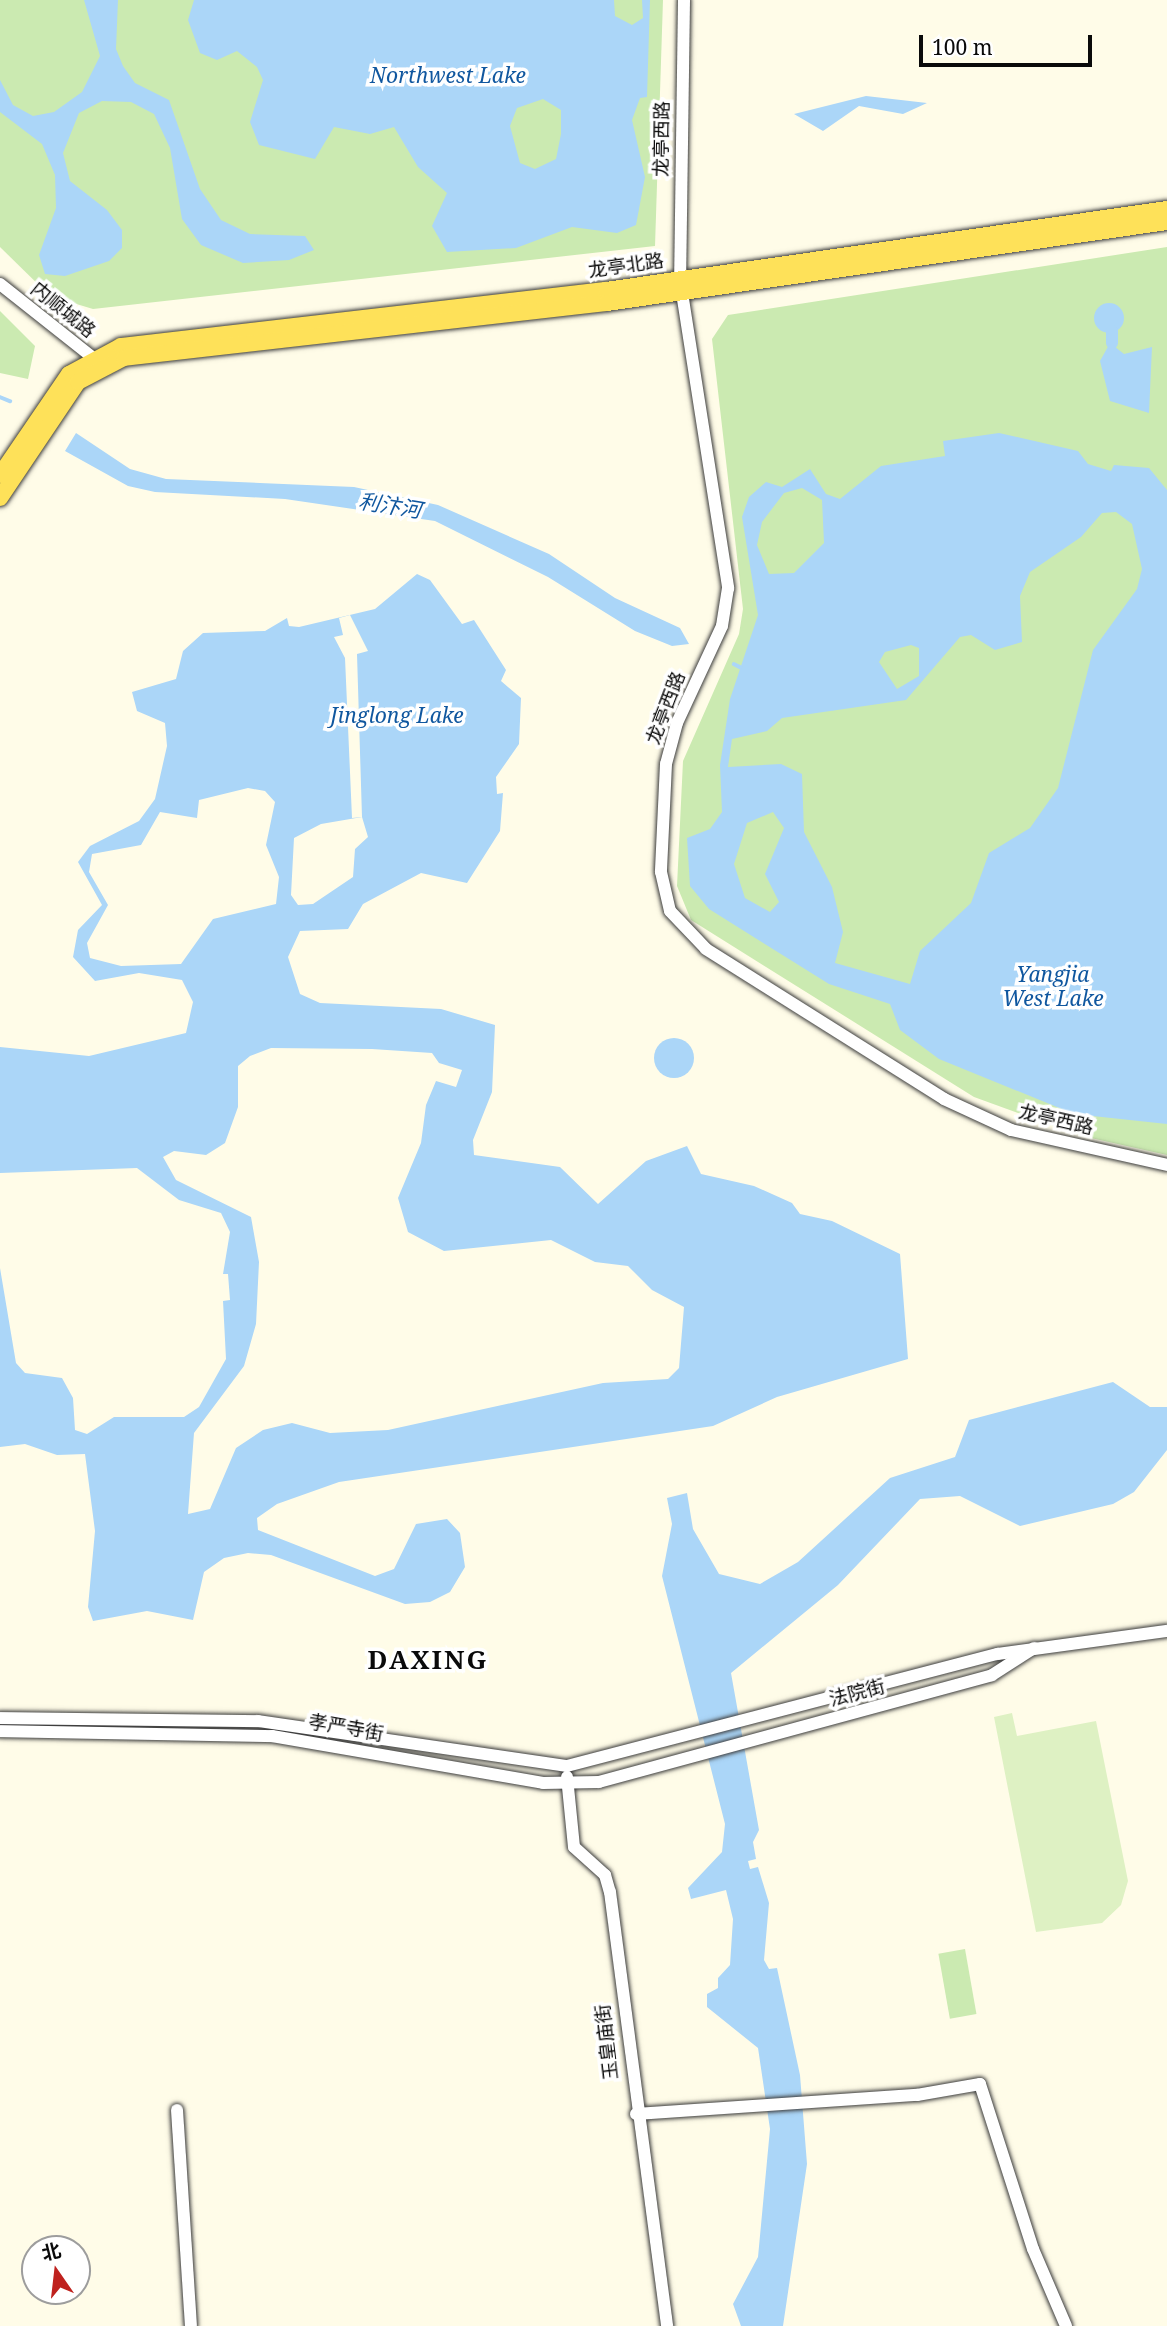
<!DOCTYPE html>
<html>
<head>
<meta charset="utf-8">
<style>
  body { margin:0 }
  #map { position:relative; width:1167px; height:2326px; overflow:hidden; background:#fffce8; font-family:"Noto Serif","Noto Sans SC",serif }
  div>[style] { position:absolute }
  .green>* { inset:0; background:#cbeab1; transform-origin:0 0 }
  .pitch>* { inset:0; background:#def1c3 }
  .water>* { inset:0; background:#abd6f8 }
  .round { border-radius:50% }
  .pier>* { inset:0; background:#fffce8 }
  .stream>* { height:3.5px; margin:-1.75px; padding:0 1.75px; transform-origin:1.75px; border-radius:1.75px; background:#abd6f8 }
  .canal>* { height:12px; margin:-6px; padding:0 6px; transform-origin:6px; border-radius:6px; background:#abd6f8 }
  .roads { filter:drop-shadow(0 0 2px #3d3d3d) drop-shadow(0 0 2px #3d3d3d) }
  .minor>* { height:12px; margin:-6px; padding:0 6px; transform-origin:6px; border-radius:6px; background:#fff }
  .major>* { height:16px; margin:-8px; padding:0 8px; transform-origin:8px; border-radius:8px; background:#fee159 }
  span { translate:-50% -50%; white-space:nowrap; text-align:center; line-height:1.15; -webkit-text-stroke:7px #fff; paint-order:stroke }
  .street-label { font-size:19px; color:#0a0a0a }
  .water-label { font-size:21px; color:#10579f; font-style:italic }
  .district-label { font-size:26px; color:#0a0a0a; font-weight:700; letter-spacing:2px }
  .north { position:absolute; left:21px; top:2235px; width:70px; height:70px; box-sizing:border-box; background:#fff; border:2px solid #9d9d9d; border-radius:50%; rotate:346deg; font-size:19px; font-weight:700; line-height:28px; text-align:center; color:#0a0a0a }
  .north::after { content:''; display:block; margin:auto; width:24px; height:32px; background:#bf221e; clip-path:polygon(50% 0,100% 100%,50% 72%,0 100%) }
  .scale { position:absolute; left:919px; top:35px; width:173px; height:32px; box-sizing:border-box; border:4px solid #0a0a0a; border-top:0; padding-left:9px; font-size:21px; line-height:24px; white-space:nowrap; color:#0a0a0a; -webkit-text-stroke:5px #fff; paint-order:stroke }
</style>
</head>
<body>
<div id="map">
  <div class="green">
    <i style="clip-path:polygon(0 0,663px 0,655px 246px,93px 309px,50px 296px,0 247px)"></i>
    <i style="clip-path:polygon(1167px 247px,1167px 1155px,1082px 1136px,974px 1097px,691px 920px,677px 886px,683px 761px,739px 634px,743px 609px,712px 339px,728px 315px)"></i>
    <i style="clip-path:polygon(0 311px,35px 346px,28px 379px,0 373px)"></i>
    <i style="left:965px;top:1949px;width:66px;height:27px;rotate:80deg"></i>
  </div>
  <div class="pitch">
    <i style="clip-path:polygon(1012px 1713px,1017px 1736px,1096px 1721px,1128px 1881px,1121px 1905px,1102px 1923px,1036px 1932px,994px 1717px)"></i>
  </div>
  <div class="water">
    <i style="clip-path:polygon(84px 0,118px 0,116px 49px,123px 66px,135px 83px,169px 100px,200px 189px,221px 220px,250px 234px,305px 236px,314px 250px,289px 260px,243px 263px,201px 245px,182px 219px,170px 148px,154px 114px,131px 102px,102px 101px,79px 113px,63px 153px,70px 181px,107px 210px,122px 230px,122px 248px,109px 261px,65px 276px,45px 274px,39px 255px,56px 208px,55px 175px,42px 144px,0 112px,0 80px,13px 105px,33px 116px,54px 112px,82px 92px,100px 56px)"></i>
    <i style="clip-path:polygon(evenodd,194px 0,614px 0,615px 16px,632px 25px,643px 18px,642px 0,650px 0,647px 97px,640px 98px,632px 120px,645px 177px,636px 225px,617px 233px,572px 227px,516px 248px,447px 252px,432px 226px,447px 193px,418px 167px,394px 127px,370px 134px,334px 127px,315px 159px,259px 145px,250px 122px,263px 80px,257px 67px,237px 51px,217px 60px,200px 53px,188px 20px,194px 0,543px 99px,561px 110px,561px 134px,556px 159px,535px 169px,520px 163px,510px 126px,517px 108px,543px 99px)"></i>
    <i style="clip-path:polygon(866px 96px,927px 103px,903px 114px,859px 106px,823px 131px,794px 114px)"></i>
    <i class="round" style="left:1094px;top:303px;width:30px;height:30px"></i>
    <i style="clip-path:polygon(1110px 343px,1124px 354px,1152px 347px,1149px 413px,1110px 401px,1100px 361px)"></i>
    <i style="clip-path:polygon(76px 433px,130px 469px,166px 479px,354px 487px,438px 505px,549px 554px,615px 598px,680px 628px,689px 644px,672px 646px,635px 631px,548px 577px,435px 521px,285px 499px,155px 492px,128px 486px,65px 451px)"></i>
    <i style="clip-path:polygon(evenodd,999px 433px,1078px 451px,1088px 464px,1111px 471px,1114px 465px,1149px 468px,1167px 490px,1167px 1124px,1074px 1114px,939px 1059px,900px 1030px,890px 1004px,829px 984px,709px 909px,690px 886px,687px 838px,710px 829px,722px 812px,720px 765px,730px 699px,758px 615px,742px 517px,749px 497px,766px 482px,782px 487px,810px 469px,826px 494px,840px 499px,881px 466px,945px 456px,943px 441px,999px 433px,802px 488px,822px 500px,824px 543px,794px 573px,769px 574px,757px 545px,762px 522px,784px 493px,802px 488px,999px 433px,1102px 513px,1116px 512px,1132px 524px,1142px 569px,1137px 589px,1093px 650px,1058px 788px,1030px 828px,989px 853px,971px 903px,920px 951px,910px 984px,835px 963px,843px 932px,832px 887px,804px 832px,802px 774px,781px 764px,728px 767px,732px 739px,767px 731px,782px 718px,906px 700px,960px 637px,971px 635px,995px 650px,1022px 642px,1020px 596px,1030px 572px,1081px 537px,1102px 513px,999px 433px,911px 645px,919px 648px,919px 676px,897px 689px,879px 662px,885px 652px,911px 645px,999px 433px,773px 812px,784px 828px,765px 874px,779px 902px,770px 912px,745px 898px,734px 864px,747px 823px,773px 812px)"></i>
    <i style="clip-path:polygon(evenodd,417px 574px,430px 580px,462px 624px,474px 620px,506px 670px,501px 681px,521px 698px,519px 744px,496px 777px,497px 794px,503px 793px,500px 831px,467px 883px,421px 873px,363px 904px,348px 929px,300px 931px,288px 957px,300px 994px,320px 1003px,441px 1009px,495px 1025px,492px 1092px,473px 1140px,474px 1155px,560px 1167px,598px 1204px,646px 1161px,687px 1146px,701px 1174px,754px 1186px,792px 1203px,800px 1214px,832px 1221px,900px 1254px,908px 1359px,777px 1397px,713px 1426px,339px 1482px,277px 1504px,257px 1518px,258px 1530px,375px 1576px,394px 1569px,416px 1524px,447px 1519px,460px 1533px,465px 1567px,450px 1592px,430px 1602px,405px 1604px,271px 1555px,248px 1553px,224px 1558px,204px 1572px,193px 1620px,147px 1611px,93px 1621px,88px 1607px,95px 1531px,85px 1454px,57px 1455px,25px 1444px,0 1447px,0 1268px,16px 1363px,25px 1373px,62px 1378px,73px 1398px,75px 1430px,87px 1434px,114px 1417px,184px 1417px,199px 1407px,226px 1359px,223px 1301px,230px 1300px,228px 1274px,223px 1274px,230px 1232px,221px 1213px,179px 1200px,137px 1168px,0 1173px,0 1047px,89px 1056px,186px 1033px,193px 1002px,182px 980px,139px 973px,95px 981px,73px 957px,78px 930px,102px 905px,78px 862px,90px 846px,139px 821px,155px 799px,167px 746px,165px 723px,137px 711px,132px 692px,176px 679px,183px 651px,203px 633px,265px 631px,287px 618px,289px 626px,299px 627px,375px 609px,417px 574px,248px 788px,265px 791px,275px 802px,266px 845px,279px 877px,276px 904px,213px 919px,181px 964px,121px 966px,90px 958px,87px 943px,108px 905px,89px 872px,92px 854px,141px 845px,160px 812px,197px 818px,199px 800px,248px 788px,417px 574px,362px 817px,368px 837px,355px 849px,353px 877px,313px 904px,298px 905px,291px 895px,294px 838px,321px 824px,362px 817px,417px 574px,372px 1049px,432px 1053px,439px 1063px,462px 1070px,456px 1087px,436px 1081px,426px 1105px,421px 1143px,398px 1198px,408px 1232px,444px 1251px,551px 1240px,595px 1262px,628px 1266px,652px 1290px,684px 1307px,679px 1368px,668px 1379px,603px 1383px,388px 1430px,330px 1433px,292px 1423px,263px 1430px,236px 1448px,210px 1509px,188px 1514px,194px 1433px,244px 1366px,256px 1324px,259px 1262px,251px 1217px,176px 1180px,163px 1157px,174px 1151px,206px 1155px,225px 1143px,238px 1107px,238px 1066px,250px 1056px,271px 1048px,372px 1049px)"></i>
    <i class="round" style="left:654px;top:1038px;width:40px;height:40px"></i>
    <i style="clip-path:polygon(1113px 1382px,1150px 1407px,1167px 1407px,1167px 1450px,1134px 1492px,1113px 1504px,1020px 1526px,960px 1496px,920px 1499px,838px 1585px,731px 1673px,759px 1830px,753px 1842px,756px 1859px,748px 1861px,750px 1869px,758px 1867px,769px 1903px,764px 1960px,769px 1969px,777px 1968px,800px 2075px,807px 2164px,783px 2326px,741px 2326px,733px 2304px,758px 2257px,770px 2129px,758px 2048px,707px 2007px,707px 1994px,718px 1988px,718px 1978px,730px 1965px,733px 1919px,726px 1890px,691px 1899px,688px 1888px,722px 1852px,725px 1824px,662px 1576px,672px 1524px,667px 1498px,687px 1493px,693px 1529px,719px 1574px,760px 1584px,798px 1562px,890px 1478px,955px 1457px,969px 1420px)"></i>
  </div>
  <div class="pier">
    <i style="clip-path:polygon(350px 615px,368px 651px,357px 654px,362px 817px,352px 818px,345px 658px,334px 637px,343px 635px,339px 618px)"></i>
  </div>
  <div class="stream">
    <i style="left:0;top:397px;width:11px;rotate:22deg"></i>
    <i style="left:734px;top:664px;width:7px;rotate:27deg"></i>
  </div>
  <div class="canal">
    <i style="left:1112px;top:331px;width:12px;rotate:90deg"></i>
  </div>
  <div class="roads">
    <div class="minor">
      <i style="left:684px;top:0;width:280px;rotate:90.8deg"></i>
      <i style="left:680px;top:280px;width:312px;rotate:81.1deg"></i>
      <i style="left:728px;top:588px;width:38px;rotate:99deg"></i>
      <i style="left:722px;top:626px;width:107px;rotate:114.9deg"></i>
      <i style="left:677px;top:723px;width:42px;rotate:105deg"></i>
      <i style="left:666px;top:764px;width:108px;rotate:92.7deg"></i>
      <i style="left:661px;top:872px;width:40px;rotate:77deg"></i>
      <i style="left:670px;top:911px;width:52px;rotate:46.5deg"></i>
      <i style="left:706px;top:949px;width:281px;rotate:32.2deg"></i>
      <i style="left:944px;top:1099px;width:74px;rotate:24.8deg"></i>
      <i style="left:1011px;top:1130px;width:160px;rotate:12.6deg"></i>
      <i style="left:0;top:284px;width:129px;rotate:38.4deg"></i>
      <i style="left:0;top:1718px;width:258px;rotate:0.7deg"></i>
      <i style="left:258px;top:1721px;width:312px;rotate:8.3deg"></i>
      <i style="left:567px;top:1766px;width:445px;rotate:-14.6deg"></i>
      <i style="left:998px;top:1654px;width:171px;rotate:-7.8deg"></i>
      <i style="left:0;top:1731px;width:272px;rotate:1.1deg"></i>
      <i style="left:272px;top:1736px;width:275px;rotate:9.8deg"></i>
      <i style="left:543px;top:1783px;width:56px;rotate:-1deg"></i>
      <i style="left:599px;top:1782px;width:407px;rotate:-15.2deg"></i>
      <i style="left:992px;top:1675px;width:50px;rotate:-32.7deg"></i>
      <i style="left:567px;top:1777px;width:70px;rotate:84.3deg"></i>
      <i style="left:574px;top:1847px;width:42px;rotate:42.1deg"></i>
      <i style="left:605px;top:1875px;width:18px;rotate:74deg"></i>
      <i style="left:610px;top:1892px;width:438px;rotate:82.5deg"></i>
      <i style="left:177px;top:2110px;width:216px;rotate:86.3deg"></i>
      <i style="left:636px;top:2114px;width:282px;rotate:-3.9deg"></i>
      <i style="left:917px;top:2095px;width:64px;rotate:-9.9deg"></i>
      <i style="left:980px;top:2084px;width:173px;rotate:72.2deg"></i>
      <i style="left:1033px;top:2249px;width:84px;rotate:66.8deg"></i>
    </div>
    <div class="major">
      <i style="left:0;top:475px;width:122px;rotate:-55.7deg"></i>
      <i style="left:69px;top:374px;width:59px;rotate:-28.3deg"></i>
      <i style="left:121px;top:346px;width:488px;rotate:-6.6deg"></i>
      <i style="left:606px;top:290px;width:567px;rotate:-8.22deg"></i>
      <i style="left:0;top:498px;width:140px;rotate:-56.1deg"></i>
      <i style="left:78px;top:382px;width:52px;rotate:-27.6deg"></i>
      <i style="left:124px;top:358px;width:486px;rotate:-6.5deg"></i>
      <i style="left:607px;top:303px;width:566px;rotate:-8.23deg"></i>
    </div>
  </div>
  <div class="street-label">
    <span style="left:662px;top:139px;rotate:-89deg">龙亭西路</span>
    <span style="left:626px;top:266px;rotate:-8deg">龙亭北路</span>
    <span style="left:63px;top:310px;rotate:39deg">内顺城路</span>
    <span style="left:666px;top:708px;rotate:-69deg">龙亭西路</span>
    <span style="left:1056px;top:1120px;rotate:13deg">龙亭西路</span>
    <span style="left:857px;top:1693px;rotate:-15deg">法院街</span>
    <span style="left:346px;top:1728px;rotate:10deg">孝严寺街</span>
    <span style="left:607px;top:2042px;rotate:-97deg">玉皇庙街</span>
  </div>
  <div class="water-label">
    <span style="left:448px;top:75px">Northwest Lake</span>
    <span style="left:390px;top:505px;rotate:9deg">利汴河</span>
    <span style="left:397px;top:715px">Jinglong Lake</span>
    <span style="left:1053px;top:986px">Yangjia<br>West Lake</span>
  </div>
  <div class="district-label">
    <span style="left:428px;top:1660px">DAXING</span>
  </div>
  <div class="north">北</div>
  <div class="scale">100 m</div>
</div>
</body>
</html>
